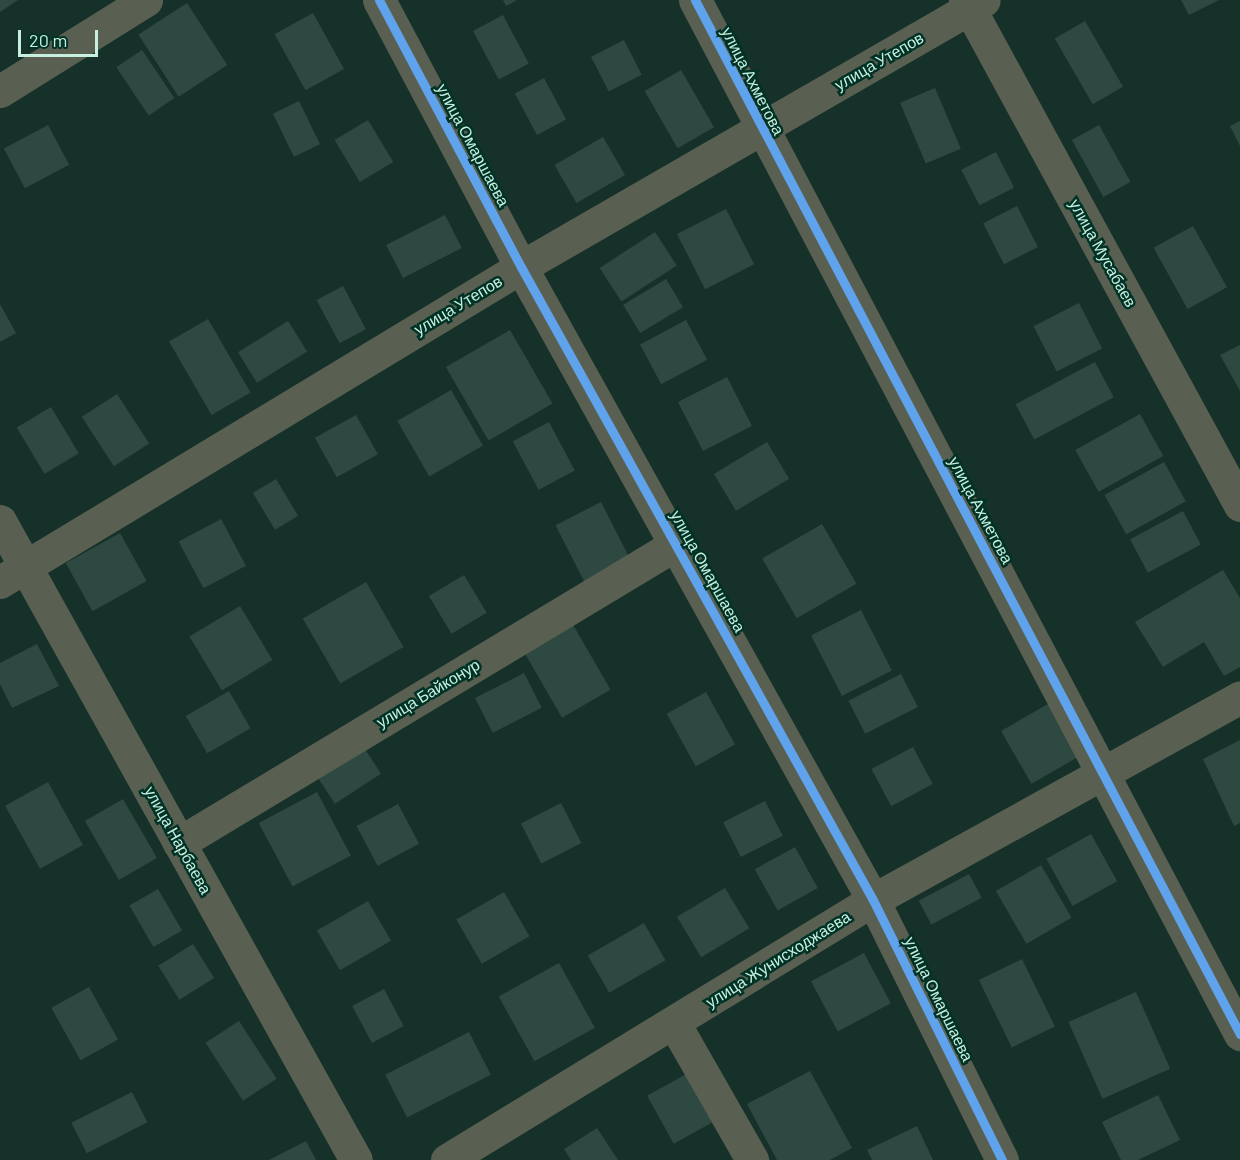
<!DOCTYPE html>
<html>
<head>
<meta charset="utf-8">
<style>
  body { margin:0 }
  #map { position:relative; width:1240px; height:1160px; overflow:hidden; background:#16312a; font-family:Barlow,sans-serif }
  div>[style] { position:absolute }
  .building>* { inset:0; background:#2e4941; transform-origin:0 0 }
  .minor>* { height:33px; margin:-16.5px; padding:0 16.5px; transform-origin:16.5px; border-radius:16.5px; background:#5a6051 }
  .cycleway>* { height:9px; margin:-4.5px; padding:0 4.5px; transform-origin:4.5px; border-radius:4.5px; background:#60a3ed }
  span { translate:-50% -50%; white-space:nowrap; text-align:center; line-height:1.15; -webkit-text-stroke:5px #003226; paint-order:stroke }
  .street-label { font-size:16px; color:#c6efe0 }
  .scale { position:absolute; left:18px; top:30px; width:80px; height:27px; box-sizing:border-box; border:3px solid #c6efe0; border-top:0; padding-left:8px; font-size:18px; line-height:21px; white-space:nowrap; color:#c6efe0; -webkit-text-stroke:4px #003226; paint-order:stroke }
</style>
</head>
<body>
<div id="map">
  <div class="building">
    <i style="clip-path:polygon(0 0,18px 0,0 12px)"></i>
    <i style="clip-path:polygon(503px 0,517px 0,506px 6px)"></i>
    <i style="clip-path:polygon(1181px 0,1219px 0,1189px 15px)"></i>
    <i style="left:187px;top:3px;width:74px;height:58px;rotate:57deg"></i>
    <i style="left:313px;top:13px;width:64px;height:44px;rotate:61deg"></i>
    <i style="left:503px;top:15px;width:55px;height:34px;rotate:62deg"></i>
    <i style="left:1085px;top:21px;width:76px;height:35px;rotate:60deg"></i>
    <i style="left:624px;top:40px;width:39px;height:37px;rotate:63deg"></i>
    <i style="left:142px;top:50px;width:58px;height:31px;rotate:56deg"></i>
    <i style="left:681px;top:70px;width:66px;height:42px;rotate:60deg"></i>
    <i style="left:544px;top:78px;width:47px;height:33px;rotate:62deg"></i>
    <i style="left:935px;top:88px;width:66px;height:38px;rotate:67deg"></i>
    <i style="left:299px;top:101px;width:48px;height:29px;rotate:64deg"></i>
    <i style="left:368px;top:120px;width:49px;height:39px;rotate:59deg"></i>
    <i style="clip-path:polygon(1240px 121px,1240px 146px,1230px 126px)"></i>
    <i style="left:48px;top:125px;width:45px;height:50px;rotate:62deg"></i>
    <i style="left:1099px;top:125px;width:65px;height:31px;rotate:61deg"></i>
    <i style="left:603px;top:137px;width:44px;height:56px;rotate:60deg"></i>
    <i style="left:996px;top:152px;width:40px;height:39px;rotate:63deg"></i>
    <i style="left:1017px;top:206px;width:46px;height:38px;rotate:63deg"></i>
    <i style="left:726px;top:209px;width:62px;height:55px;rotate:63deg"></i>
    <i style="left:445px;top:215px;width:37px;height:66px;rotate:63deg"></i>
    <i style="left:1193px;top:226px;width:70px;height:45px;rotate:61deg"></i>
    <i style="left:655px;top:232px;width:40px;height:66px;rotate:57deg"></i>
    <i style="left:666px;top:279px;width:33px;height:50px;rotate:59deg"></i>
    <i style="left:343px;top:286px;width:49px;height:30px;rotate:62deg"></i>
    <i style="left:1079px;top:303px;width:51px;height:51px;rotate:63deg"></i>
    <i style="clip-path:polygon(0 304px,16px 333px,0 342px)"></i>
    <i style="left:208px;top:319px;width:85px;height:45px;rotate:60deg"></i>
    <i style="left:686px;top:320px;width:45px;height:52px;rotate:62deg"></i>
    <i style="left:288px;top:321px;width:36px;height:59px;rotate:58deg"></i>
    <i style="left:510px;top:330px;width:85px;height:74px;rotate:60deg"></i>
    <i style="clip-path:polygon(1240px 345px,1240px 391px,1220px 355px)"></i>
    <i style="left:1095px;top:362px;width:40px;height:90px;rotate:62deg"></i>
    <i style="left:727px;top:377px;width:55px;height:55px;rotate:63deg"></i>
    <i style="left:451px;top:390px;width:64px;height:62px;rotate:60deg"></i>
    <i style="left:117px;top:394px;width:59px;height:42px;rotate:57deg"></i>
    <i style="left:51px;top:407px;width:54px;height:40px;rotate:59deg"></i>
    <i style="left:1140px;top:414px;width:48px;height:74px;rotate:61deg"></i>
    <i style="left:356px;top:415px;width:45px;height:47px;rotate:61deg"></i>
    <i style="left:549px;top:422px;width:55px;height:41px;rotate:62deg"></i>
    <i style="left:767px;top:442px;width:43px;height:62px;rotate:59deg"></i>
    <i style="left:1164px;top:462px;width:45px;height:68px;rotate:61deg"></i>
    <i style="left:276px;top:479px;width:43px;height:27px;rotate:59deg"></i>
    <i style="left:601px;top:502px;width:69px;height:51px;rotate:63deg"></i>
    <i style="left:1183px;top:511px;width:38px;height:60px;rotate:62deg"></i>
    <i style="left:221px;top:519px;width:53px;height:48px;rotate:62deg"></i>
    <i style="left:822px;top:524px;width:69px;height:69px;rotate:60deg"></i>
    <i style="left:120px;top:533px;width:55px;height:62px;rotate:61deg"></i>
    <i style="clip-path:polygon(1223px 570px,1240px 598px,1240px 667px,1224px 676px,1204px 642px,1163px 667px,1135px 622px)"></i>
    <i style="left:464px;top:575px;width:44px;height:41px;rotate:59deg"></i>
    <i style="left:366px;top:582px;width:75px;height:73px;rotate:60deg"></i>
    <i style="left:240px;top:606px;width:63px;height:59px;rotate:59deg"></i>
    <i style="left:861px;top:610px;width:68px;height:56px;rotate:63deg"></i>
    <i style="left:572px;top:623px;width:77px;height:56px;rotate:60deg"></i>
    <i style="clip-path:polygon(37px 644px,59px 686px,12px 708px,0 684px,0 663px)"></i>
    <i style="left:524px;top:673px;width:39px;height:55px;rotate:63deg"></i>
    <i style="left:901px;top:674px;width:37px;height:59px;rotate:63deg"></i>
    <i style="left:229px;top:691px;width:43px;height:50px;rotate:60deg"></i>
    <i style="left:706px;top:692px;width:60px;height:45px;rotate:61deg"></i>
    <i style="left:1053px;top:701px;width:61px;height:60px;rotate:60deg"></i>
    <i style="clip-path:polygon(1240px 740px,1240px 823px,1234px 826px,1203px 759px)"></i>
    <i style="left:363px;top:746px;width:33px;height:55px;rotate:57deg"></i>
    <i style="left:913px;top:747px;width:42px;height:47px;rotate:62deg"></i>
    <i style="left:48px;top:782px;width:72px;height:49px;rotate:61deg"></i>
    <i style="left:317px;top:792px;width:72px;height:66px;rotate:62deg"></i>
    <i style="left:123px;top:799px;width:68px;height:44px;rotate:60deg"></i>
    <i style="left:765px;top:801px;width:39px;height:47px;rotate:63deg"></i>
    <i style="left:561px;top:803px;width:45px;height:45px;rotate:63deg"></i>
    <i style="left:398px;top:804px;width:45px;height:47px;rotate:62deg"></i>
    <i style="left:1091px;top:834px;width:54px;height:51px;rotate:61deg"></i>
    <i style="left:795px;top:847px;width:47px;height:46px;rotate:61deg"></i>
    <i style="left:1041px;top:865px;width:61px;height:52px;rotate:60deg"></i>
    <i style="left:969px;top:874px;width:27px;height:57px;rotate:62deg"></i>
    <i style="left:725px;top:888px;width:47px;height:56px;rotate:59deg"></i>
    <i style="left:158px;top:889px;width:48px;height:33px;rotate:60deg"></i>
    <i style="left:504px;top:892px;width:51px;height:55px;rotate:60deg"></i>
    <i style="left:368px;top:901px;width:46px;height:59px;rotate:60deg"></i>
    <i style="left:644px;top:923px;width:43px;height:65px;rotate:60deg"></i>
    <i style="left:193px;top:944px;width:40px;height:41px;rotate:58deg"></i>
    <i style="left:864px;top:953px;width:57px;height:60px;rotate:62deg"></i>
    <i style="left:1022px;top:959px;width:75px;height:48px;rotate:64deg"></i>
    <i style="left:559px;top:963px;width:74px;height:69px;rotate:61deg"></i>
    <i style="left:89px;top:987px;width:60px;height:43px;rotate:61deg"></i>
    <i style="left:384px;top:989px;width:42px;height:36px;rotate:62deg"></i>
    <i style="left:1136px;top:992px;width:84px;height:74px;rotate:66deg"></i>
    <i style="left:239px;top:1021px;width:69px;height:40px;rotate:57deg"></i>
    <i style="left:469px;top:1032px;width:48px;height:94px;rotate:63deg"></i>
    <i style="clip-path:polygon(810px 1071px,852px 1148px,830px 1160px,777px 1160px,747px 1104px)"></i>
    <i style="left:690px;top:1072px;width:55px;height:49px;rotate:61deg"></i>
    <i style="left:132px;top:1092px;width:34px;height:68px;rotate:63deg"></i>
    <i style="clip-path:polygon(1158px 1095px,1180px 1140px,1138px 1160px,1121px 1160px,1102px 1122px)"></i>
    <i style="clip-path:polygon(917px 1126px,933px 1160px,872px 1160px,867px 1150px)"></i>
    <i style="clip-path:polygon(597px 1128px,618px 1160px,571px 1160px,564px 1149px)"></i>
    <i style="clip-path:polygon(306px 1141px,316px 1160px,269px 1160px)"></i>
  </div>
  <div class="minor">
    <i style="left:379px;top:0;width:302px;rotate:62deg"></i>
    <i style="left:521px;top:267px;width:724px;rotate:60.92deg"></i>
    <i style="left:873px;top:900px;width:290px;rotate:63.6deg"></i>
    <i style="left:695px;top:0;width:1169px;rotate:62.21deg"></i>
    <i style="left:965px;top:0;width:575px;rotate:61.43deg"></i>
    <i style="left:0;top:91px;width:172px;rotate:-31.9deg"></i>
    <i style="left:0;top:521px;width:731px;rotate:60.88deg"></i>
    <i style="left:0;top:582px;width:609px;rotate:-31.16deg"></i>
    <i style="left:521px;top:267px;width:534px;rotate:-29.97deg"></i>
    <i style="left:179px;top:843px;width:580px;rotate:-31.03deg"></i>
    <i style="left:674px;top:1023px;width:158px;rotate:60.3deg"></i>
    <i style="left:447px;top:1160px;width:499px;rotate:-31.4deg"></i>
    <i style="left:873px;top:900px;width:419px;rotate:-28.9deg"></i>
  </div>
  <div class="cycleway">
    <i style="left:379px;top:0;width:302px;rotate:62deg"></i>
    <i style="left:521px;top:267px;width:724px;rotate:60.92deg"></i>
    <i style="left:873px;top:900px;width:290px;rotate:63.6deg"></i>
    <i style="left:695px;top:0;width:1169px;rotate:62.21deg"></i>
  </div>
  <div class="street-label">
    <span style="left:879px;top:61px;rotate:-30deg">улица Утепов</span>
    <span style="left:753px;top:81px;rotate:63deg">улица Ахметова</span>
    <span style="left:473px;top:145px;rotate:62deg">улица Омаршаева</span>
    <span style="left:1103px;top:253px;rotate:61deg">улица Мусабаев</span>
    <span style="left:458px;top:305px;rotate:-31deg">улица Утепов</span>
    <span style="left:981px;top:510px;rotate:62deg">улица Ахметова</span>
    <span style="left:708px;top:571px;rotate:61deg">улица Омаршаева</span>
    <span style="left:428px;top:693px;rotate:-31deg">улица Байконур</span>
    <span style="left:178px;top:840px;rotate:61deg">улица Нарбаева</span>
    <span style="left:778px;top:959px;rotate:-32deg">улица Жунисходжаева</span>
    <span style="left:939px;top:999px;rotate:64deg">улица Омаршаева</span>
  </div>
  <div class="scale">20 m</div>
</div>
</body>
</html>
